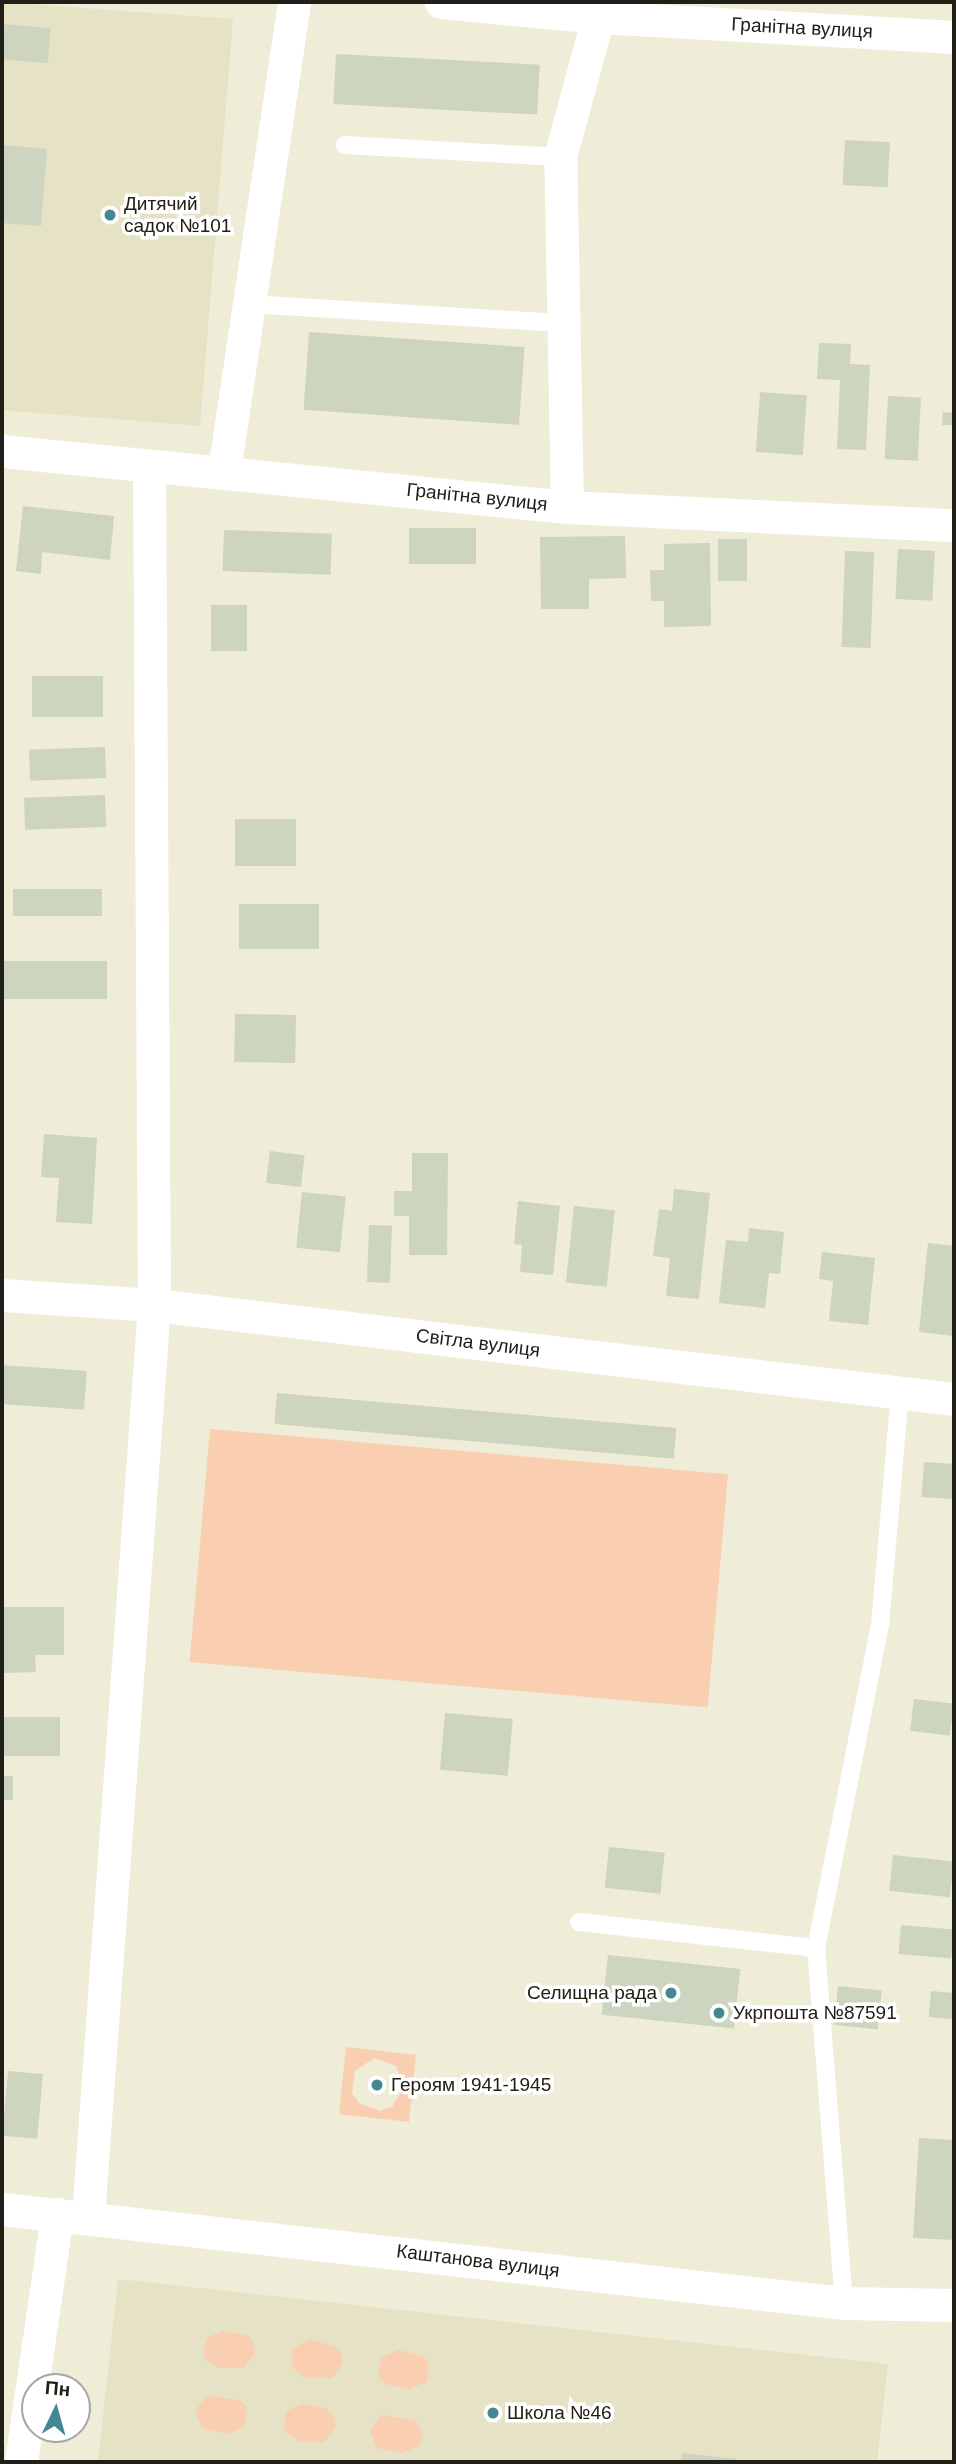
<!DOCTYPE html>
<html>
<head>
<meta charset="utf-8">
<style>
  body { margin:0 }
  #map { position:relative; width:956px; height:2464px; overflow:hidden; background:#efecd7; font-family:Helvetica,sans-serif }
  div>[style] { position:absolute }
  .built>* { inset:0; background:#e6e2c5 }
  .green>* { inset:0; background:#faceb0; transform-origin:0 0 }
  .building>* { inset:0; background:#cdd4c0; transform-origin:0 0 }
  .service>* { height:18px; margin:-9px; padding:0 9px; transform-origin:9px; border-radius:9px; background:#fff }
  .minor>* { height:33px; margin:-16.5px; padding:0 16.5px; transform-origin:16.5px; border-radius:16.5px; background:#fff }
  .dots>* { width:19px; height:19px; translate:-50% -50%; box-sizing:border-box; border:4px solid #fff; border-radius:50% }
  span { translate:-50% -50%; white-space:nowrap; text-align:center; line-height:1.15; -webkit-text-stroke:7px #fff; paint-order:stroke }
  .street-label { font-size:19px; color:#212018 }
  .poi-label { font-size:19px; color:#212018 }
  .left { translate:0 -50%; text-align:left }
  .right { translate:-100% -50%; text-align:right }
  .frame { position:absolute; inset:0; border:4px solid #212018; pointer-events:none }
  .north { position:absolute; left:21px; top:2373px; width:70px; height:70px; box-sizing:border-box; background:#fff; border:2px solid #a6a6a3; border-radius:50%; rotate:5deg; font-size:19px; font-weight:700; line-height:28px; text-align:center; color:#212018 }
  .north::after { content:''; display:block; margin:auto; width:24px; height:32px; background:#428892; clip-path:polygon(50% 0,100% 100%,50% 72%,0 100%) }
</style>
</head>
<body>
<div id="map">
  <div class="built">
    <i style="clip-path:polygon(2px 2px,233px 19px,200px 426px,2px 410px)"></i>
    <i style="clip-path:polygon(118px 2279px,888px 2364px,877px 2462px,98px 2462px)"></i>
  </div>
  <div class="green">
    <i style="left:210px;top:1429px;width:520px;height:234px;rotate:5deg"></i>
    <i style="clip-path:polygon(evenodd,346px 2047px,416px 2055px,409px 2122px,339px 2114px,346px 2047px,374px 2058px,396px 2066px,404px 2087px,392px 2107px,380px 2111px,359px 2103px,352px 2093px,355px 2071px,374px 2058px)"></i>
    <i style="clip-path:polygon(223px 2331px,248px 2336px,254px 2343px,255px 2353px,244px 2368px,219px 2368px,203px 2357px,206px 2338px)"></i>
    <i style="clip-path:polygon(310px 2340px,335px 2346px,341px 2354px,343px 2363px,332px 2378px,306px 2378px,291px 2366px,293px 2348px)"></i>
    <i style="clip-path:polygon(398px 2350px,423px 2356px,429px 2363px,427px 2382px,409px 2389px,385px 2384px,378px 2377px,381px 2358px)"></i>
    <i style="clip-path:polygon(206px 2396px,240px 2400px,247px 2407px,245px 2426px,227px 2434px,202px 2428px,195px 2411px)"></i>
    <i style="clip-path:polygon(303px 2404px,328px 2409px,334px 2417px,336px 2427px,324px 2442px,299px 2442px,284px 2430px,286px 2411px)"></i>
    <i style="clip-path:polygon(381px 2415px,416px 2420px,423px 2437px,419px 2446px,402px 2453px,377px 2448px,370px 2431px)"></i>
  </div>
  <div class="building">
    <i style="left:2px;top:24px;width:49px;height:35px;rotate:5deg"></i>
    <i style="left:336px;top:54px;width:204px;height:50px;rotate:3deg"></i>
    <i style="left:845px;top:140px;width:45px;height:45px;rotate:3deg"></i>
    <i style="clip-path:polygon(2px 145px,47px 149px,41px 226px,2px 223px)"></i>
    <i style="left:309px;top:332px;width:216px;height:78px;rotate:4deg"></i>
    <i style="clip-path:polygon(819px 343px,851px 344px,850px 364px,870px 365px,866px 450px,837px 449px,840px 380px,817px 379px)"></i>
    <i style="left:760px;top:392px;width:47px;height:60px;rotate:4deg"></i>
    <i style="left:888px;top:396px;width:33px;height:63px;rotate:3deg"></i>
    <i style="clip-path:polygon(943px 412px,954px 413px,954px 425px,942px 425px)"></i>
    <i style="clip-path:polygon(23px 506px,114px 516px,110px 560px,42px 552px,41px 574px,16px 571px)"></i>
    <i style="left:409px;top:528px;width:67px;height:36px"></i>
    <i style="left:224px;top:530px;width:108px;height:41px;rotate:2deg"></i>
    <i style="clip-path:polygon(625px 536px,626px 578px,589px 579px,589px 609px,541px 609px,540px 537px)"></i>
    <i style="left:718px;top:539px;width:29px;height:42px"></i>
    <i style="clip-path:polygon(710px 543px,711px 626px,664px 627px,664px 601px,651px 601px,650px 570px,664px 570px,664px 544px)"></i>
    <i style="left:898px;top:549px;width:37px;height:50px;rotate:3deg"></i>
    <i style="left:845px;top:551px;width:29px;height:96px;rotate:2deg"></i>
    <i style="left:211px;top:605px;width:36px;height:46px"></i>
    <i style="left:32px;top:676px;width:71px;height:41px"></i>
    <i style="left:105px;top:747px;width:31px;height:76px;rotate:88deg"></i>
    <i style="left:105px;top:795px;width:32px;height:81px;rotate:88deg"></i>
    <i style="left:235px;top:819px;width:61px;height:47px"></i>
    <i style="left:13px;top:889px;width:89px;height:27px"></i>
    <i style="left:319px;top:904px;width:45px;height:80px;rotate:90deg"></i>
    <i style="left:3px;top:961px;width:104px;height:38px"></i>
    <i style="left:235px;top:1014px;width:61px;height:48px;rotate:1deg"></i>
    <i style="clip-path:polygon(44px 1134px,97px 1138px,92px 1224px,56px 1222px,59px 1178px,41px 1177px)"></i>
    <i style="left:270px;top:1151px;width:35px;height:32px;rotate:7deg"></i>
    <i style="clip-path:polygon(412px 1153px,448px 1153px,447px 1255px,409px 1255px,409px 1216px,394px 1216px,394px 1191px,412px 1191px)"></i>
    <i style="clip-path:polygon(674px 1189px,710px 1193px,699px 1299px,666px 1296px,670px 1258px,653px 1256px,659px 1209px,672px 1211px)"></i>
    <i style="left:302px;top:1192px;width:44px;height:56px;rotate:6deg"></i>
    <i style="clip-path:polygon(518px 1201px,560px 1206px,553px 1275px,520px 1272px,522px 1245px,514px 1244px)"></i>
    <i style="left:574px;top:1206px;width:41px;height:77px;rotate:6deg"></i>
    <i style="left:369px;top:1225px;width:23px;height:57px;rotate:2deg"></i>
    <i style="clip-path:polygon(749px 1228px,784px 1232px,780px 1274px,769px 1273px,765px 1308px,719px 1303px,726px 1240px,748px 1242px)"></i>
    <i style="clip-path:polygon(928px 1243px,954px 1246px,954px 1336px,919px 1332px)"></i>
    <i style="clip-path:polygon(822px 1252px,875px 1258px,868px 1325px,829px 1321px,833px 1281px,819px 1279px)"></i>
    <i style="left:2px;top:1365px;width:85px;height:39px;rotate:4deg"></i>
    <i style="left:277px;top:1393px;width:401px;height:31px;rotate:5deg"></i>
    <i style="left:924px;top:1462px;width:30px;height:35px;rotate:4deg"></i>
    <i style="clip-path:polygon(2px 1607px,64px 1607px,64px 1655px,35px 1655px,36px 1672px,2px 1673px)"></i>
    <i style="left:914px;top:1699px;width:40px;height:32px;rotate:7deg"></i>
    <i style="left:445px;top:1713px;width:68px;height:57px;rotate:5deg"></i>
    <i style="left:2px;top:1717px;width:58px;height:39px"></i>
    <i style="left:2px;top:1776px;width:11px;height:24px"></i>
    <i style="left:609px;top:1847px;width:56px;height:41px;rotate:6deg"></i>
    <i style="left:893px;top:1855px;width:61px;height:36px;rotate:6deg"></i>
    <i style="left:901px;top:1925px;width:53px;height:29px;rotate:5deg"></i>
    <i style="left:608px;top:1955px;width:133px;height:60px;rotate:6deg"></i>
    <i style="left:838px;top:1986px;width:44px;height:39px;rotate:6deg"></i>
    <i style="left:931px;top:1991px;width:23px;height:26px;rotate:5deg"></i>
    <i style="left:8px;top:2071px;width:35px;height:65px;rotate:5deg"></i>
    <i style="clip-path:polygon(919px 2138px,954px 2140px,954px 2240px,913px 2238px)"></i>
    <i style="clip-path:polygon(682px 2453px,738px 2459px,738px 2462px,681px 2462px)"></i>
  </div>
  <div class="service">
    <i style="left:345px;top:145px;width:215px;rotate:3.2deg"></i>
    <i style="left:249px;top:304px;width:315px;rotate:3.5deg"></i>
    <i style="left:579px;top:1922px;width:238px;rotate:6.3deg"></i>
    <i style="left:844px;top:2303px;width:356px;rotate:-94.5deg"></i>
    <i style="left:816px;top:1948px;width:328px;rotate:-78.8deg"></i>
    <i style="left:880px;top:1626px;width:235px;rotate:-85.1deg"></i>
  </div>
  <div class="minor">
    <i style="left:441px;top:2px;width:158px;rotate:5.5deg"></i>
    <i style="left:598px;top:17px;width:357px;rotate:3.2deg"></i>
    <i style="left:2px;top:451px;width:568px;rotate:5.66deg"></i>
    <i style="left:567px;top:507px;width:387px;rotate:2.7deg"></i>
    <i style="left:224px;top:471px;width:474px;rotate:-81.5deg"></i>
    <i style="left:567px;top:507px;width:350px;rotate:-91.1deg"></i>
    <i style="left:560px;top:157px;width:145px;rotate:-74.8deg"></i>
    <i style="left:2px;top:1295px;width:152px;rotate:3.8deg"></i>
    <i style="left:154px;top:1305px;width:806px;rotate:6.7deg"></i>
    <i style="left:2px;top:2209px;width:847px;rotate:6.37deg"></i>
    <i style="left:844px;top:2303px;width:110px;rotate:1deg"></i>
    <i style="left:88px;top:2217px;width:914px;rotate:-85.86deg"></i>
    <i style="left:154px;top:1305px;width:839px;rotate:-90.34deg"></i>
    <i style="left:21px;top:2462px;width:251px;rotate:-81.7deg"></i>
  </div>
  <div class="dots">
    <i style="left:110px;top:215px;background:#428892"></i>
    <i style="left:671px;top:1993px;background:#428892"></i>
    <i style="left:719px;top:2013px;background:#428892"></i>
    <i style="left:377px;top:2085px;background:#428892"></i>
    <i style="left:493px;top:2413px;background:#428892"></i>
  </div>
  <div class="street-label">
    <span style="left:802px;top:28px;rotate:3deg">Гранітна вулиця</span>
    <span style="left:477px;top:497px;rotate:6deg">Гранітна вулиця</span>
    <span style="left:478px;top:1343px;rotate:7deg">Світла вулиця</span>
    <span style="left:478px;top:2261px;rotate:7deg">Каштанова вулиця</span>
  </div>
  <div class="poi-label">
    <span class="left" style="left:124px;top:215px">Дитячий<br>садок №101</span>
    <span class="right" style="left:657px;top:1993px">Селищна рада</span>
    <span class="left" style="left:733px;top:2013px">Укрпошта №87591</span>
    <span class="left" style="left:391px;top:2085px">Героям 1941-1945</span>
    <span class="left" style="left:507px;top:2413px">Школа №46</span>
  </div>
  <div class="frame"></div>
  <div class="north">Пн</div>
</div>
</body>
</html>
